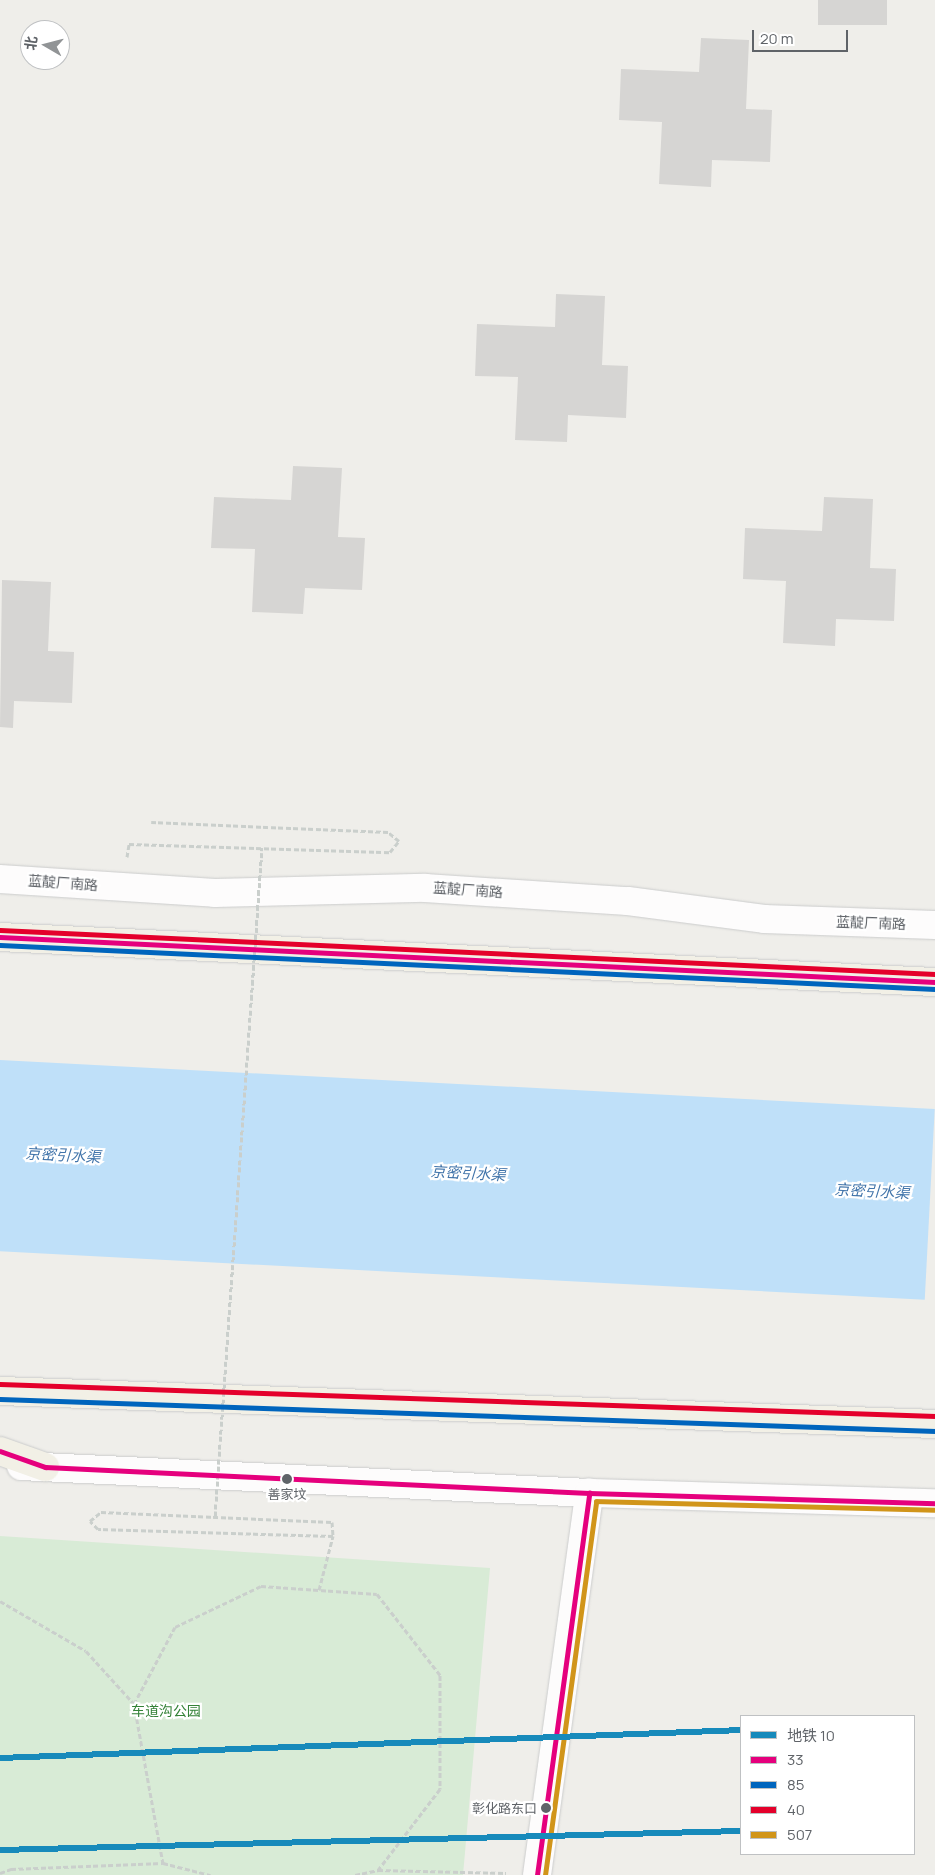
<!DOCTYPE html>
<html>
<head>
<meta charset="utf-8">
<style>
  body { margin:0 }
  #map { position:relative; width:935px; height:1875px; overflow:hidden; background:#efeeea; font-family:Manrope,"Noto Sans SC",sans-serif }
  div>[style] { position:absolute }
  .green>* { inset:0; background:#d8ebd6 }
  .water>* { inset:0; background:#bfe0f9; transform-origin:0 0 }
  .building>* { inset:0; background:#d6d5d3; transform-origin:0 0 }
  .path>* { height:3px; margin-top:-1.5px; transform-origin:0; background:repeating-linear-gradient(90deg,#cacfcc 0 5px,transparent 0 7.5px) }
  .roads { filter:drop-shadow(0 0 1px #cbcccc) drop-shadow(0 0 1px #cbcccc) }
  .tertiary>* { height:28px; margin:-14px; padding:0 14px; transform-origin:14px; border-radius:14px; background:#fdfcfc }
  .trunk>* { height:28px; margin:-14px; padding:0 14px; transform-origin:14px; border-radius:14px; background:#f2f0e6 }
  .path-bridge>* { height:3px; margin-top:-1.5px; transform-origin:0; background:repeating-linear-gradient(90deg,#cacfcc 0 5px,transparent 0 7.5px) }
  .bus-1>* { height:5px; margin:-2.5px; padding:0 2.5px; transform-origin:2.5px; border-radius:2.5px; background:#e5007d }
  .bus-2>* { height:5px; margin:-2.5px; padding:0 2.5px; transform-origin:2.5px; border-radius:2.5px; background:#0065bd }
  .bus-3>* { height:5px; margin:-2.5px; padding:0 2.5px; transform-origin:2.5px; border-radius:2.5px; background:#e4002b }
  .bus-4>* { height:5px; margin:-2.5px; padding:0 2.5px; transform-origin:2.5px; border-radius:2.5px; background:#d1951a }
  .metro-1>* { height:6px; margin:-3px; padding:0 3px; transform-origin:3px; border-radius:3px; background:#178abb }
  .dots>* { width:14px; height:14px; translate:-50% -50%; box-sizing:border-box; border:2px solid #fff; border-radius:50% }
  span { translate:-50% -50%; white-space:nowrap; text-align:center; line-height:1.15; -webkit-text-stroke:4.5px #fff; paint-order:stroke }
  .bus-label { font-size:13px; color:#5f6368 }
  .right { translate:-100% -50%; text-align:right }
  .street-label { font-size:14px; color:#5f6368 }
  .park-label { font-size:14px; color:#348238 }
  .water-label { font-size:15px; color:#4174aa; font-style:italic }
  .legend { position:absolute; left:740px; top:1715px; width:175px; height:140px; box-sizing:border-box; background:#fff; border:1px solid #bfc1c3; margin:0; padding:6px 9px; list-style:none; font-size:15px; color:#5f6368 }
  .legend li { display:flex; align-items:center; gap:10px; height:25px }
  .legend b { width:25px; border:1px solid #bfc1c3 }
  .north { position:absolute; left:20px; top:20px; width:50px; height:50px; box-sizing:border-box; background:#fff; border:1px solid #bfc1c3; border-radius:50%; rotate:278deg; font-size:14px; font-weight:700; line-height:20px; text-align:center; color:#5f6368 }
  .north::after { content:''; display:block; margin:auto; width:18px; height:22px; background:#919496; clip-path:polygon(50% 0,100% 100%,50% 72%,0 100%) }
  .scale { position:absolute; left:752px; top:30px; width:96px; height:22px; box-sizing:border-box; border:2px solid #5f6368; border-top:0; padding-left:6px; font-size:15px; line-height:18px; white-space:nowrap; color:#5f6368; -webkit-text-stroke:4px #fff; paint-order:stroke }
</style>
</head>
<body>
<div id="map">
  <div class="green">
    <i style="clip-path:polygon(0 1536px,490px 1568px,463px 1875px,0 1875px)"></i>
  </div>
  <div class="water">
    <i style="left:0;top:1060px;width:936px;height:191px;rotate:3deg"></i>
  </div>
  <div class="building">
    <i style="left:818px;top:0;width:69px;height:25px"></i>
    <i style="clip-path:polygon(701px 38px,749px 40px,746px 109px,772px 110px,770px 162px,712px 160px,711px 187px,659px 184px,662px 122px,619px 120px,621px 69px,699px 72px)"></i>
    <i style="clip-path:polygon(556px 294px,605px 296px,602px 365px,628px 366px,626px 418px,568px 415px,567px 442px,515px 440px,518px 377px,475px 376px,477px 324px,555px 327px)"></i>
    <i style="clip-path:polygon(293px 466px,342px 468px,338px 537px,365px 538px,362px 590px,305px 588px,303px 614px,252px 612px,255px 549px,211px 548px,214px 497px,291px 500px)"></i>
    <i style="clip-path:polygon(824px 497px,873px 499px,870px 568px,896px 569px,894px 621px,836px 619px,835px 646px,783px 643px,786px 581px,743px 579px,745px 528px,822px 531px)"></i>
    <i style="clip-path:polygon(2px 580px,51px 582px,48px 651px,74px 652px,72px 703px,14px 701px,13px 728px,0 727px)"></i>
  </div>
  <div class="path">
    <i style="left:127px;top:857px;width:13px;rotate:-81deg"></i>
    <i style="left:129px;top:844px;width:261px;rotate:1.8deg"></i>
    <i style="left:390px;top:852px;width:14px;rotate:-51deg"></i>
    <i style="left:399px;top:841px;width:14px;rotate:-141deg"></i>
    <i style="left:388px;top:832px;width:237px;rotate:-177.6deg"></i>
    <i style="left:319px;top:1590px;width:56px;rotate:-75.5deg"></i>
    <i style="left:333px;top:1536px;width:235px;rotate:-178.3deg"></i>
    <i style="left:98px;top:1529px;width:11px;rotate:-135deg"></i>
    <i style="left:90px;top:1521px;width:14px;rotate:-39deg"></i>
    <i style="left:101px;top:1512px;width:231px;rotate:2.5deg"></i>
    <i style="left:332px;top:1522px;width:14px;rotate:86deg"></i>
    <i style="left:0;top:1601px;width:99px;rotate:30.2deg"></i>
    <i style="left:86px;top:1651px;width:72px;rotate:47.8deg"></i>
    <i style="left:134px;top:1704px;width:162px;rotate:79.7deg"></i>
    <i style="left:134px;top:1704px;width:87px;rotate:-62deg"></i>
    <i style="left:175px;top:1627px;width:95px;rotate:-25.5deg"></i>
    <i style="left:261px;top:1586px;width:116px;rotate:3.9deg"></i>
    <i style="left:377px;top:1594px;width:103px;rotate:52.1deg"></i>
    <i style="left:440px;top:1675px;width:114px;rotate:90deg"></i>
    <i style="left:440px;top:1789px;width:102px;rotate:127.4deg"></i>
    <i style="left:0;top:1873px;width:12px;rotate:-20deg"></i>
    <i style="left:11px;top:1869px;width:152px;rotate:-2.3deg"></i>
    <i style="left:163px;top:1863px;width:49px;rotate:14.3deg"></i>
    <i style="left:355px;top:1875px;width:24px;rotate:-12deg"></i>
    <i style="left:378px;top:1870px;width:128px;rotate:1.3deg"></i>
  </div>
  <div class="roads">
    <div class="tertiary">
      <i style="left:0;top:879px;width:215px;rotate:3.7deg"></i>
      <i style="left:215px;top:893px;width:210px;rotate:-1.4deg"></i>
      <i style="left:425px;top:888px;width:203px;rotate:3.7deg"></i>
      <i style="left:628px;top:901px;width:137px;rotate:7.5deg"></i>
      <i style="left:764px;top:919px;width:171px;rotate:2deg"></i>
      <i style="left:21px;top:1466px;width:569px;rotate:2.72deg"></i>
      <i style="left:589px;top:1493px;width:346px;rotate:1.7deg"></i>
      <i style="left:537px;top:1875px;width:386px;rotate:-82.2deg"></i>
    </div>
    <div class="trunk">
      <i style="left:0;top:937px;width:936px;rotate:2.76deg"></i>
      <i style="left:0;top:1391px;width:936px;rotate:2.02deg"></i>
      <i style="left:0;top:1451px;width:48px;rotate:19.6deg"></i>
    </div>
  </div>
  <div class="path-bridge">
    <i style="left:215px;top:1516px;width:670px;rotate:-85.98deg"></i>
  </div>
  <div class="bus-1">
    <i style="left:0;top:937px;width:936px;rotate:2.76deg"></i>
    <i style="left:0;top:1451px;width:48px;rotate:19.6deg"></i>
    <i style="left:45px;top:1467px;width:545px;rotate:2.74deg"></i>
    <i style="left:589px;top:1493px;width:346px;rotate:1.7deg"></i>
    <i style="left:537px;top:1875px;width:386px;rotate:-82.2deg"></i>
  </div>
  <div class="bus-2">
    <i style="left:0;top:945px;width:936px;rotate:2.69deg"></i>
    <i style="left:0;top:1399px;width:936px;rotate:1.96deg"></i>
  </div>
  <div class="bus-3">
    <i style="left:0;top:930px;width:936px;rotate:2.69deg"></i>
    <i style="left:0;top:1384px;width:936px;rotate:1.96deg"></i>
  </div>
  <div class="bus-4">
    <i style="left:545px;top:1875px;width:377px;rotate:-82.2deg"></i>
    <i style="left:596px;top:1501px;width:339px;rotate:1.5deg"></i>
  </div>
  <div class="metro-1">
    <i style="left:0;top:1758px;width:742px;rotate:-2.16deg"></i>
    <i style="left:0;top:1850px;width:741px;rotate:-1.47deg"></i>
  </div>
  <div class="dots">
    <i style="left:287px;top:1479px;background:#5f6368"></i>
    <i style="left:546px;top:1808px;background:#5f6368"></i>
  </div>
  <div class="bus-label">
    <span style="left:287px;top:1494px">善家坟</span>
    <span class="right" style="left:537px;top:1808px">彰化路东口</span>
  </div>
  <div class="street-label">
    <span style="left:63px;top:883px;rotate:4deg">蓝靛厂南路</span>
    <span style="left:468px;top:890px;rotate:4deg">蓝靛厂南路</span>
    <span style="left:871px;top:923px;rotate:2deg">蓝靛厂南路</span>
  </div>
  <div class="park-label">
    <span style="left:166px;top:1711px">车道沟公园</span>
  </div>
  <div class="water-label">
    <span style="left:63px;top:1155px;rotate:3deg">京密引水渠</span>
    <span style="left:468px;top:1173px;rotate:3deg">京密引水渠</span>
    <span style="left:872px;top:1191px;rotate:3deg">京密引水渠</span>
  </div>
  <ul class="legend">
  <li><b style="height:6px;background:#178abb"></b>地铁 10</li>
  <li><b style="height:6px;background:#e5007d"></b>33</li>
  <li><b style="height:6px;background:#0065bd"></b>85</li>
  <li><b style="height:6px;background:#e4002b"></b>40</li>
  <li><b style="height:6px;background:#d1951a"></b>507</li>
  </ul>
  <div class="north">北</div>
  <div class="scale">20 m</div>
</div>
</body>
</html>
